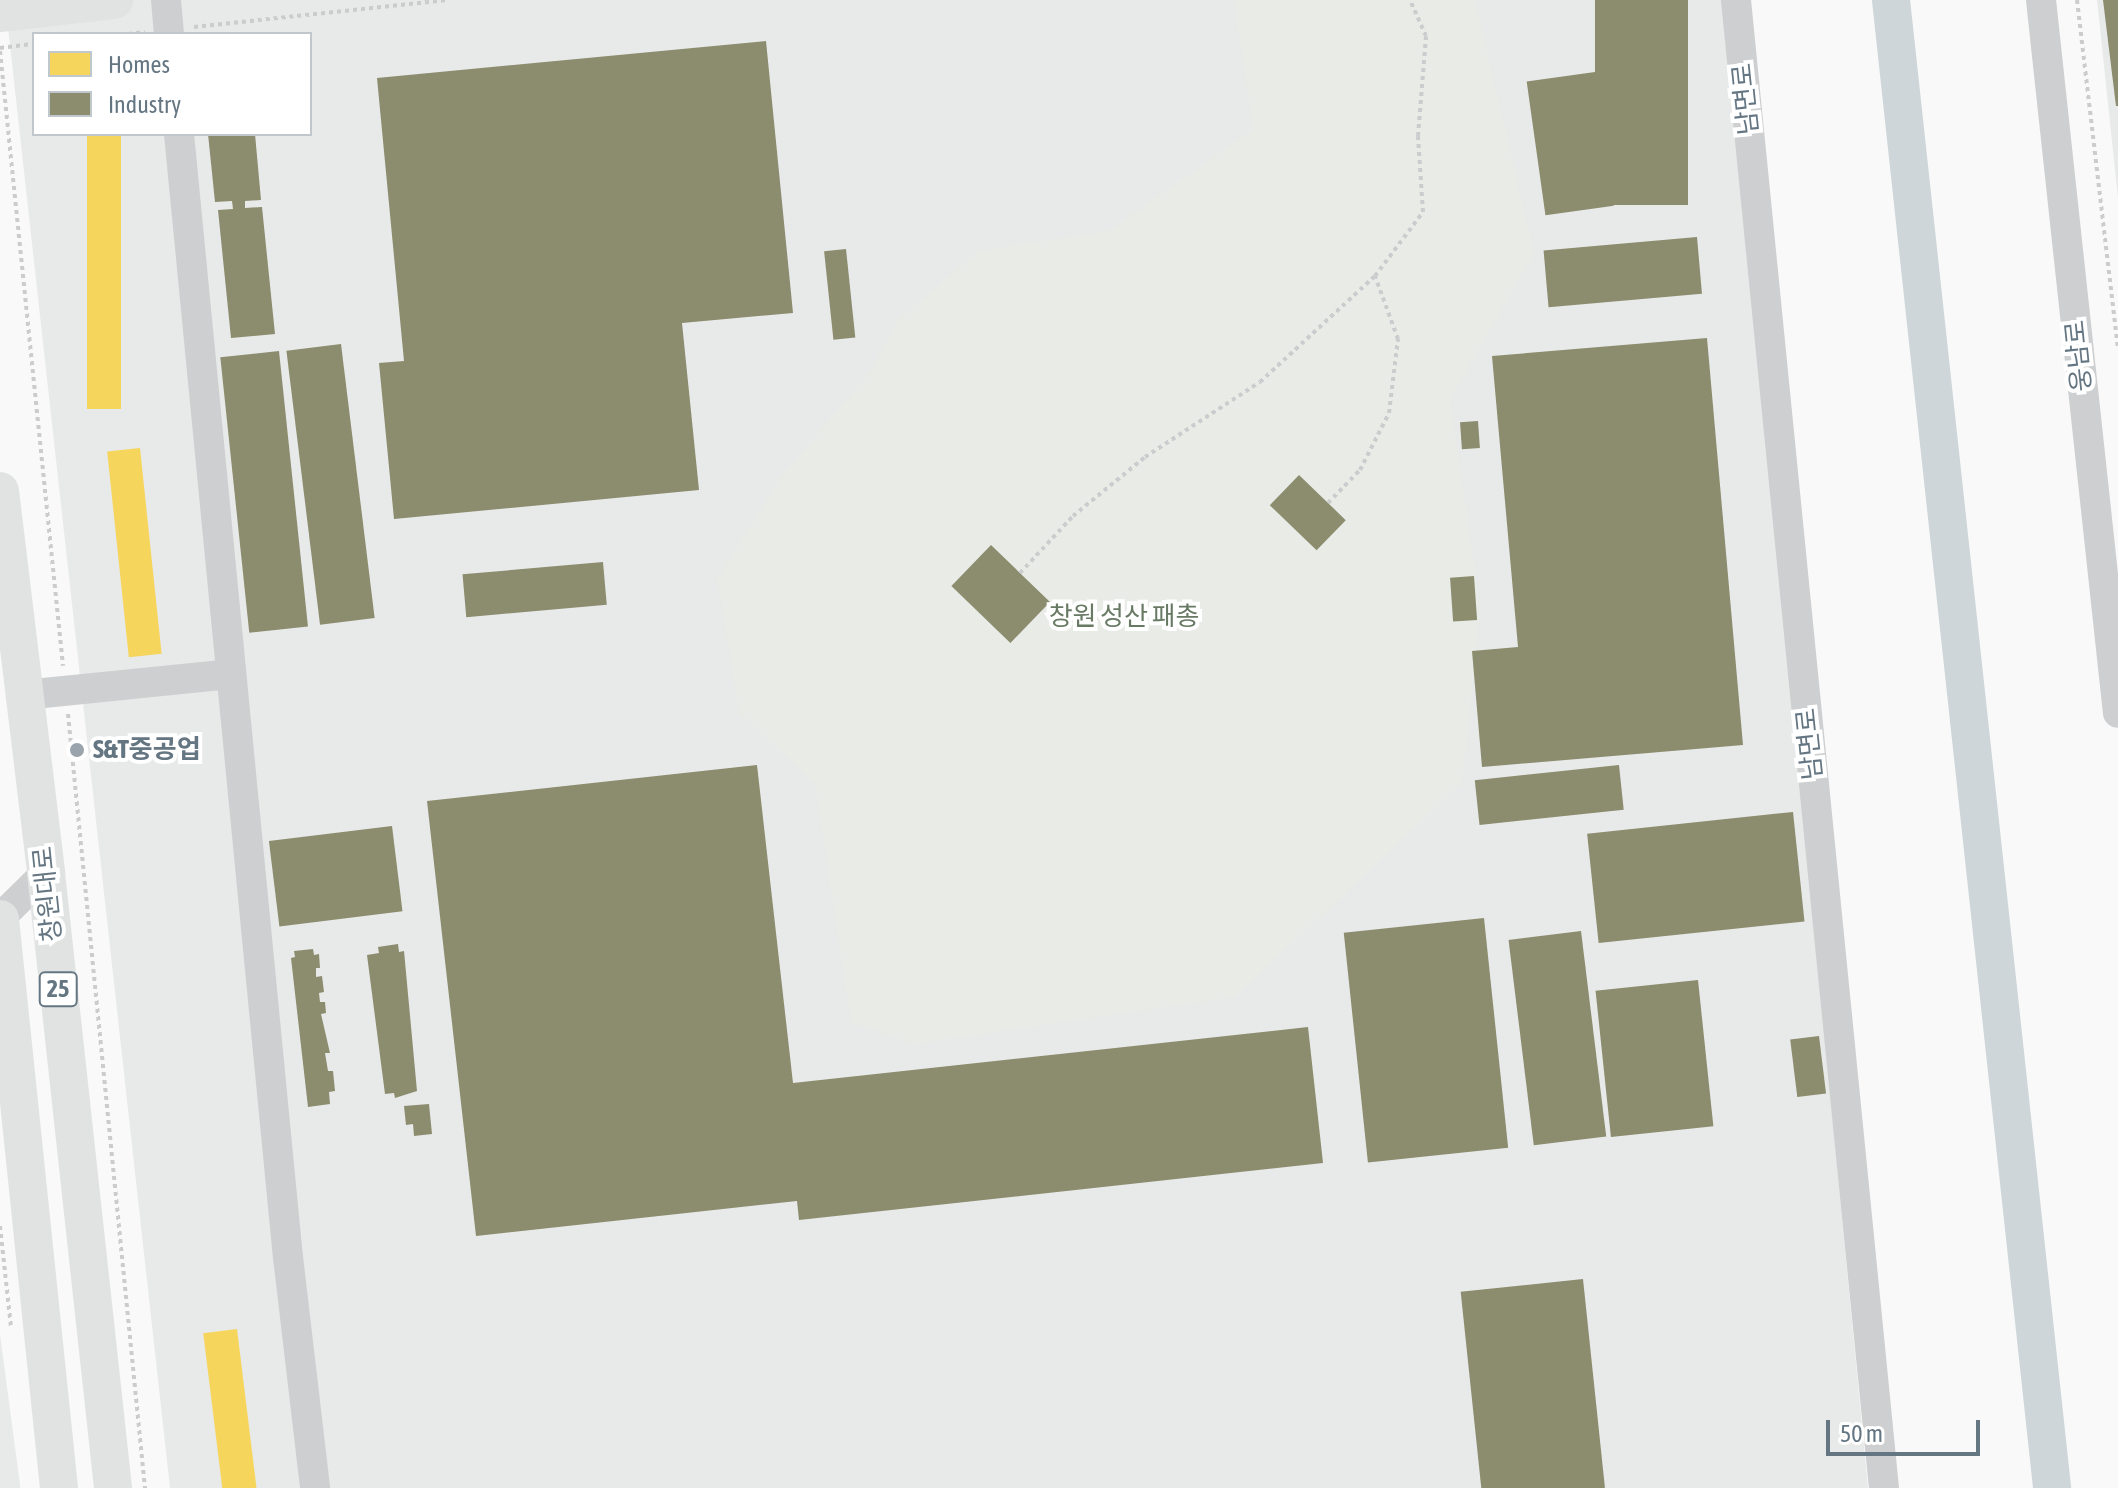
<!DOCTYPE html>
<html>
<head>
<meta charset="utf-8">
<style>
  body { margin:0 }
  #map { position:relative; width:2118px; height:1488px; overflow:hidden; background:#f9f9f9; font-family:"Asap Condensed","Noto Sans KR",sans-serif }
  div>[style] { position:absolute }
  .built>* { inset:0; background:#e8e9e9 }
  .green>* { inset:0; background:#e8ebe6 }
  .homes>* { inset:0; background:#f6d55c; transform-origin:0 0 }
  .industry>* { inset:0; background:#8c8c6e; transform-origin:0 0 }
  .river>* { height:38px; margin:-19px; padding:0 19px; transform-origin:19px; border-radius:19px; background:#ced6d9 }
  .path>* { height:4px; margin-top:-2px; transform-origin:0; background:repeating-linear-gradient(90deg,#cbcccd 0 4px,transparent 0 8px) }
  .minor>* { height:30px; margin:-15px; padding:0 15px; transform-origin:15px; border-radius:15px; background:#cecfd0 }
  .major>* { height:38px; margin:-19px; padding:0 19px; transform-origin:19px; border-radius:19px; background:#e1e2e2 }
  .dots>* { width:22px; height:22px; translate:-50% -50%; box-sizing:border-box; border:4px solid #fff; border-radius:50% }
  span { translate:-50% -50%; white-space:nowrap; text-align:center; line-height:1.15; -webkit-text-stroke:8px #fff; paint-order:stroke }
  .shield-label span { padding:2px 6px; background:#fff; border:2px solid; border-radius:6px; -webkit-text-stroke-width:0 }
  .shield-label { font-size:24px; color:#657683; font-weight:700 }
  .street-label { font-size:26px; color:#657683 }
  .park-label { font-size:26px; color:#687a64 }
  .poi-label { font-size:26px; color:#657683; font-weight:700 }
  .left { translate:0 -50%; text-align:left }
  .legend { position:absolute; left:32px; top:32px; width:280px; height:104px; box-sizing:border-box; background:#fff; border:2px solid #c1c8cd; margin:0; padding:10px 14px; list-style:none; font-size:24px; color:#657683 }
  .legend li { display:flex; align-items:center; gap:16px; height:40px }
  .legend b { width:40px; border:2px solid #c1c8cd }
  .scale { position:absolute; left:1826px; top:1420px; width:154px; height:36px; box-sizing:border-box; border:4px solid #657683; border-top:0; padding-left:10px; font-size:24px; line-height:28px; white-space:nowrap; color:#657683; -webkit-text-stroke:6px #fff; paint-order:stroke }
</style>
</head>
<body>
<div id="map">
  <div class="built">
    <i style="clip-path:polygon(evenodd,5px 0,1725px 0,1868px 1488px,170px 1488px,5px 0,34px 34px,310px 34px,310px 134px,34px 134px,34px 34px)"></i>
    <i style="clip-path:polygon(2097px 0,2118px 0,2118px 198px)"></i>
    <i style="clip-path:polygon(0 1334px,20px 1485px,20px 1488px,0 1488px)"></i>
  </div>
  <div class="green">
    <i style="clip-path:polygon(1234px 0,1475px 0,1534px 253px,1450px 400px,1481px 609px,1462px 783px,1235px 997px,914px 1044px,851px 1022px,815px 784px,739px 712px,717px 579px,782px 476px,870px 372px,898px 320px,979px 251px,1109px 231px,1253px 129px)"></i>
  </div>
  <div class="homes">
    <i style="left:87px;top:134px;width:34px;height:275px"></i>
    <i style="left:140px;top:448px;width:207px;height:33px;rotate:84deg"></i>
    <i style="left:237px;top:1329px;width:160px;height:34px;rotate:83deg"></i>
  </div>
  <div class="industry">
    <i style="left:1595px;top:0;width:93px;height:205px"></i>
    <i style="clip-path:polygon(2103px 0,2118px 0,2118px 106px,2116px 106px)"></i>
    <i style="clip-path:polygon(766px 41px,793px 313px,682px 323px,699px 490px,394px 519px,379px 363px,404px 361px,377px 78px)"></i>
    <i style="left:1595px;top:72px;width:135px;height:69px;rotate:82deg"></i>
    <i style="clip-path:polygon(208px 134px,255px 134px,261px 200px,245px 201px,245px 208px,262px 207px,275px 334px,231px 338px,218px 210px,233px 209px,232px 201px,215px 202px)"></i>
    <i style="left:1697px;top:237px;width:57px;height:154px;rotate:85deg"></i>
    <i style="left:846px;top:249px;width:89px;height:22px;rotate:84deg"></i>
    <i style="clip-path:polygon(1707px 338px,1743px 745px,1482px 767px,1472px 651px,1518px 647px,1492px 356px)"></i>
    <i style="left:341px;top:344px;width:276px;height:55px;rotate:83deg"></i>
    <i style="left:279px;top:351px;width:277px;height:59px;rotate:84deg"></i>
    <i style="left:1478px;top:421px;width:27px;height:18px;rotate:86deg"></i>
    <i style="left:1299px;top:475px;width:65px;height:42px;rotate:44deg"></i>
    <i style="left:991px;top:545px;width:82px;height:57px;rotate:44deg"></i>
    <i style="left:603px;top:562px;width:43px;height:141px;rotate:85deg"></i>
    <i style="left:1474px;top:576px;width:44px;height:24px;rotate:86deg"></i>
    <i style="clip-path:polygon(757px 765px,793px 1083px,1308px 1027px,1323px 1163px,799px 1220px,797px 1201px,476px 1236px,427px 801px)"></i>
    <i style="left:1619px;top:765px;width:45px;height:145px;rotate:84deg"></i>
    <i style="left:1793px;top:812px;width:110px;height:207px;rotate:84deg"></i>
    <i style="left:392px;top:826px;width:86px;height:124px;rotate:83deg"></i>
    <i style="left:1484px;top:918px;width:231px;height:141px;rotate:84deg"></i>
    <i style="left:1581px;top:931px;width:207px;height:73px;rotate:83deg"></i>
    <i style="clip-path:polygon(398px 944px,399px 952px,404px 951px,417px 1091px,395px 1098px,394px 1093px,385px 1094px,367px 955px,379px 953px,378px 947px)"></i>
    <i style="clip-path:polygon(313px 949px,314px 955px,319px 954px,320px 968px,316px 968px,316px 977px,322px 976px,324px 992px,319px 993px,320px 1002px,325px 1002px,326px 1013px,321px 1014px,330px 1053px,325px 1053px,328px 1071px,333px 1071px,335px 1091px,329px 1092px,330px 1104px,308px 1107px,291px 958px,295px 957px,294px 951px)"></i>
    <i style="left:1698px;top:980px;width:147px;height:103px;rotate:84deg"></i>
    <i style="left:1819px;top:1036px;width:58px;height:29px;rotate:83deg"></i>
    <i style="clip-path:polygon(429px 1104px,432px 1134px,414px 1136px,413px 1124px,406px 1125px,404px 1106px)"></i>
    <i style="left:1583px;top:1279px;width:210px;height:123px;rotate:84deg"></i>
  </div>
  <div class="river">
    <i style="left:1891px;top:0;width:1497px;rotate:83.82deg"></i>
  </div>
  <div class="path">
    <i style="left:2077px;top:0;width:351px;rotate:83.3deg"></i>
    <i style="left:194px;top:27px;width:255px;rotate:-6.1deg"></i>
    <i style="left:128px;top:34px;width:17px;rotate:-7deg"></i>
    <i style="left:0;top:48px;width:34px;rotate:-7deg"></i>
    <i style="left:0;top:51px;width:618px;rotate:84.15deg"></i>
    <i style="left:1328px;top:503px;width:46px;rotate:-45.9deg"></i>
    <i style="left:1360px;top:470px;width:64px;rotate:-63deg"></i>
    <i style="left:1389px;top:413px;width:75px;rotate:-83.1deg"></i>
    <i style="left:1398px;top:339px;width:67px;rotate:-110.1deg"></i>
    <i style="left:1020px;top:573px;width:78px;rotate:-47.1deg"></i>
    <i style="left:1073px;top:516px;width:93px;rotate:-39.3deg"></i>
    <i style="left:1145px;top:457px;width:137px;rotate:-33.1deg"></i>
    <i style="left:1260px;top:382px;width:156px;rotate:-42.7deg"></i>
    <i style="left:1375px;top:276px;width:80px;rotate:-53.1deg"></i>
    <i style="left:1423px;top:212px;width:76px;rotate:-93.8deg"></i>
    <i style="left:1418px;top:136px;width:100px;rotate:-85.4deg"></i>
    <i style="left:1426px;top:36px;width:39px;rotate:-114deg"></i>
    <i style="left:68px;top:714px;width:778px;rotate:84.32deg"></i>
    <i style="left:0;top:1226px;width:102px;rotate:83.8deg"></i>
  </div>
  <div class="minor">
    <i style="left:166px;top:0;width:34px;rotate:85deg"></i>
    <i style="left:1736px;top:0;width:1495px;rotate:84.32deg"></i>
    <i style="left:2041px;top:0;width:717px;rotate:83.84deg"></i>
    <i style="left:179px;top:134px;width:1128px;rotate:84.46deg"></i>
    <i style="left:288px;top:1257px;width:233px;rotate:83.3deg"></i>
    <i style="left:24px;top:695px;width:207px;rotate:-5.8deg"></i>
    <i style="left:0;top:918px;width:64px;rotate:-44.4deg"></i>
  </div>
  <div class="major">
    <i style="left:0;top:13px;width:115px;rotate:-6.5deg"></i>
    <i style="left:0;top:491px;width:385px;rotate:83.1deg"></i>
    <i style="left:46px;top:873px;width:619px;rotate:83.78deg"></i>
    <i style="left:0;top:919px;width:572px;rotate:84.08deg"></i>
  </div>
  <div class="dots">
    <i style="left:77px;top:750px;background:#99a4ac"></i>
  </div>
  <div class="shield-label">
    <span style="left:58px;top:989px">25</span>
  </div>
  <div class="street-label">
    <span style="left:1746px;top:99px;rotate:-96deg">남면로</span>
    <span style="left:2079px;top:356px;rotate:-96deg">웅남로</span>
    <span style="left:1810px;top:744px;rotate:-96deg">남면로</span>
    <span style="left:48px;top:894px;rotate:-96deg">창원대로</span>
  </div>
  <div class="park-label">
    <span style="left:1124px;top:617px">창원 성산 패총</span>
  </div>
  <div class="poi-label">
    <span class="left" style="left:93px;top:750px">S&amp;T중공업</span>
  </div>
  <ul class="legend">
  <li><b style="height:22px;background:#f6d55c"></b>Homes</li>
  <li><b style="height:22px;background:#8c8c6e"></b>Industry</li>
  </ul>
  <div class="scale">50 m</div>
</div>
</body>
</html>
